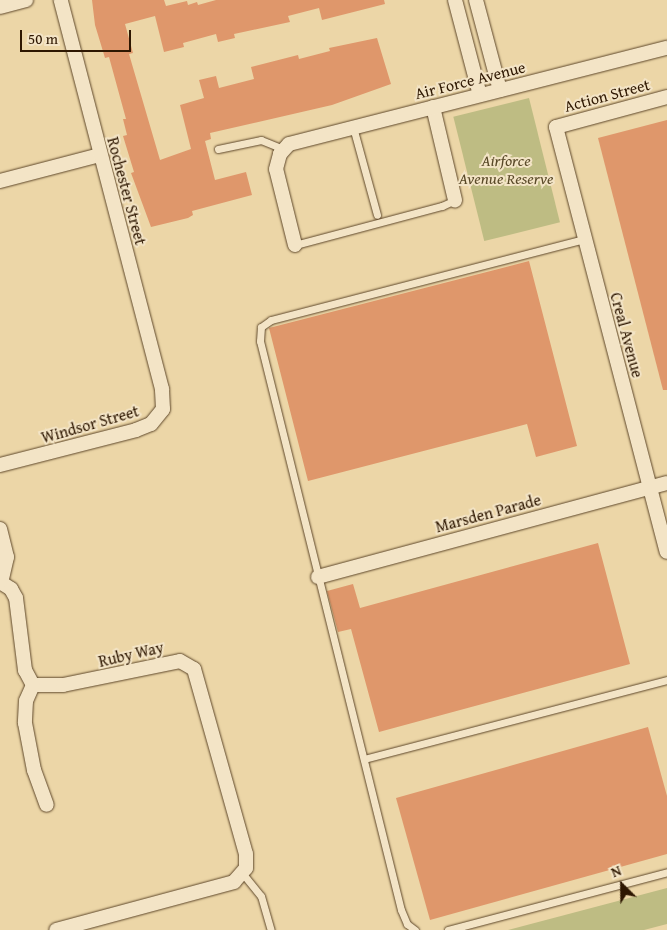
<!DOCTYPE html>
<html>
<head>
<meta charset="utf-8">
<style>
  body { margin:0 }
  #map { position:relative; width:667px; height:930px; overflow:hidden; background:#ecd6a7; font-family:"Gentium Book Plus",serif }
  div>[style] { position:absolute }
  .green>* { inset:0; background:#bebc83; transform-origin:0 0 }
  .building>* { inset:0; background:#df976b }
  .roads { filter:drop-shadow(0 0 1px #5e472a) drop-shadow(0 0 1px #5e472a) }
  .lane>* { height:7px; margin:-3.5px; padding:0 3.5px; transform-origin:3.5px; border-radius:3.5px; background:#f3e4c6 }
  .street>* { height:14px; margin:-7px; padding:0 7px; transform-origin:7px; border-radius:7px; background:#f3e4c6 }
  span { translate:-50% -50%; white-space:nowrap; text-align:center; line-height:1.15; -webkit-text-stroke:4px #f3e4c6; paint-order:stroke }
  .street-label { font-size:16px; color:#2e1701 }
  .park-label { font-size:16px; color:#594928; font-style:italic }
  .north { position:absolute; left:597px; top:860px; width:50px; height:50px; -webkit-text-stroke:4px #f3e4c6; paint-order:stroke; rotate:337deg; font-size:14px; font-weight:700; line-height:20px; text-align:center; color:#2e1701 }
  .north::after { content:''; display:block; margin:auto; width:18px; height:22px; background:#2e1701; clip-path:polygon(50% 0,100% 100%,50% 72%,0 100%) }
  .scale { position:absolute; left:20px; top:30px; width:111px; height:22px; box-sizing:border-box; border:2px solid #2e1701; border-top:0; padding-left:6px; font-size:15px; line-height:18px; white-space:nowrap; color:#2e1701; -webkit-text-stroke:4px #f3e4c6; paint-order:stroke }
</style>
</head>
<body>
<div id="map">
  <div class="green">
    <i style="left:529px;top:98px;width:128px;height:78px;rotate:76deg"></i>
    <i style="clip-path:polygon(667px 888px,667px 924px,644px 930px,508px 930px)"></i>
  </div>
  <div class="building">
    <i style="clip-path:polygon(92px 0,164px 0,166px 6px,187px 1px,188px 5px,197px 2px,198px 5px,216px 0,384px 0,385px 4px,322px 20px,319px 8px,288px 16px,290px 22px,234px 34px,235px 38px,218px 42px,216px 34px,183px 43px,184px 47px,164px 52px,155px 16px,125px 24px,133px 53px,129px 54px,160px 160px,191px 149px,180px 105px,204px 98px,199px 80px,216px 76px,219px 88px,254px 79px,251px 67px,298px 55px,299px 59px,330px 51px,329px 48px,377px 38px,391px 84px,332px 105px,210px 133px,211px 139px,205px 141px,215px 180px,246px 172px,252px 195px,192px 211px,193px 215px,188px 218px,151px 227px,131px 173px,134px 172px,123px 136px,127px 135px,123px 119px,126px 119px,109px 57px,105px 58px,95px 25px)"></i>
    <i style="clip-path:polygon(667px 120px,667px 390px,663px 390px,598px 138px)"></i>
    <i style="clip-path:polygon(529px 261px,577px 446px,536px 457px,527px 424px,308px 481px,269px 328px)"></i>
    <i style="clip-path:polygon(598px 543px,630px 664px,379px 732px,351px 629px,338px 632px,327px 591px,353px 584px,360px 608px)"></i>
    <i style="clip-path:polygon(648px 727px,667px 796px,667px 854px,430px 920px,396px 798px)"></i>
  </div>
  <div class="roads">
    <div class="lane">
      <i style="left:353px;top:127px;width:91px;rotate:74.7deg"></i>
      <i style="left:218px;top:149px;width:44px;rotate:-11.8deg"></i>
      <i style="left:261px;top:140px;width:24px;rotate:22deg"></i>
      <i style="left:295px;top:245px;width:152px;rotate:-14.9deg"></i>
      <i style="left:442px;top:206px;width:14px;rotate:-25deg"></i>
      <i style="left:364px;top:759px;width:313px;rotate:-14.6deg"></i>
      <i style="left:243px;top:874px;width:28px;rotate:51deg"></i>
      <i style="left:261px;top:896px;width:35px;rotate:74deg"></i>
      <i style="left:415px;top:930px;width:10px;rotate:-143deg"></i>
      <i style="left:407px;top:924px;width:15px;rotate:-113deg"></i>
      <i style="left:401px;top:910px;width:586px;rotate:-103.92deg"></i>
      <i style="left:260px;top:341px;width:14px;rotate:-86deg"></i>
      <i style="left:261px;top:327px;width:12px;rotate:-35deg"></i>
      <i style="left:271px;top:320px;width:323px;rotate:-14.5deg"></i>
      <i style="left:448px;top:930px;width:227px;rotate:-14.8deg"></i>
    </div>
    <div class="street">
      <i style="left:455px;top:0;width:98px;rotate:75.3deg"></i>
      <i style="left:476px;top:0;width:93px;rotate:75.1deg"></i>
      <i style="left:0;top:7px;width:27px;rotate:-15deg"></i>
      <i style="left:667px;top:97px;width:115px;rotate:164.9deg"></i>
      <i style="left:556px;top:127px;width:439px;rotate:75.4deg"></i>
      <i style="left:433px;top:107px;width:96px;rotate:76.7deg"></i>
      <i style="left:0;top:181px;width:103px;rotate:-14.6deg"></i>
      <i style="left:295px;top:245px;width:78px;rotate:-104deg"></i>
      <i style="left:276px;top:169px;width:16px;rotate:-75deg"></i>
      <i style="left:280px;top:154px;width:13px;rotate:-48deg"></i>
      <i style="left:289px;top:144px;width:390px;rotate:-14.3deg"></i>
      <i style="left:0;top:465px;width:140px;rotate:-14.4deg"></i>
      <i style="left:136px;top:430px;width:16px;rotate:-22deg"></i>
      <i style="left:151px;top:424px;width:19px;rotate:-51deg"></i>
      <i style="left:163px;top:409px;width:20px;rotate:-93deg"></i>
      <i style="left:162px;top:389px;width:402px;rotate:-104.6deg"></i>
      <i style="left:0;top:529px;width:29px;rotate:76deg"></i>
      <i style="left:7px;top:557px;width:26px;rotate:103deg"></i>
      <i style="left:318px;top:577px;width:361px;rotate:-15.1deg"></i>
      <i style="left:0;top:582px;width:13px;rotate:32deg"></i>
      <i style="left:11px;top:589px;width:10px;rotate:61deg"></i>
      <i style="left:16px;top:598px;width:73px;rotate:82.9deg"></i>
      <i style="left:25px;top:670px;width:17px;rotate:62deg"></i>
      <i style="left:33px;top:685px;width:30px"></i>
      <i style="left:63px;top:685px;width:119px;rotate:-11.6deg"></i>
      <i style="left:180px;top:661px;width:16px;rotate:30deg"></i>
      <i style="left:194px;top:669px;width:192px;rotate:74.3deg"></i>
      <i style="left:246px;top:854px;width:14px;rotate:90deg"></i>
      <i style="left:246px;top:868px;width:18px;rotate:131deg"></i>
      <i style="left:234px;top:882px;width:184px;rotate:164.9deg"></i>
      <i style="left:33px;top:685px;width:17px;rotate:114deg"></i>
      <i style="left:26px;top:701px;width:22px;rotate:93deg"></i>
      <i style="left:25px;top:723px;width:48px;rotate:79.2deg"></i>
      <i style="left:34px;top:770px;width:37px;rotate:70deg"></i>
    </div>
  </div>
  <div class="street-label">
    <span style="left:470px;top:80px;rotate:-14deg">Air Force Avenue</span>
    <span style="left:607px;top:95px;rotate:-15deg">Action Street</span>
    <span style="left:127px;top:191px;rotate:75deg">Rochester Street</span>
    <span style="left:627px;top:335px;rotate:75deg">Creal Avenue</span>
    <span style="left:90px;top:424px;rotate:-16deg">Windsor Street</span>
    <span style="left:488px;top:513px;rotate:-15deg">Marsden Parade</span>
    <span style="left:131px;top:654px;rotate:-13deg">Ruby Way</span>
  </div>
  <div class="park-label">
    <span style="left:506px;top:169px">Airforce<br>Avenue Reserve</span>
  </div>
  <div class="north">N</div>
  <div class="scale">50 m</div>
</div>
</body>
</html>
